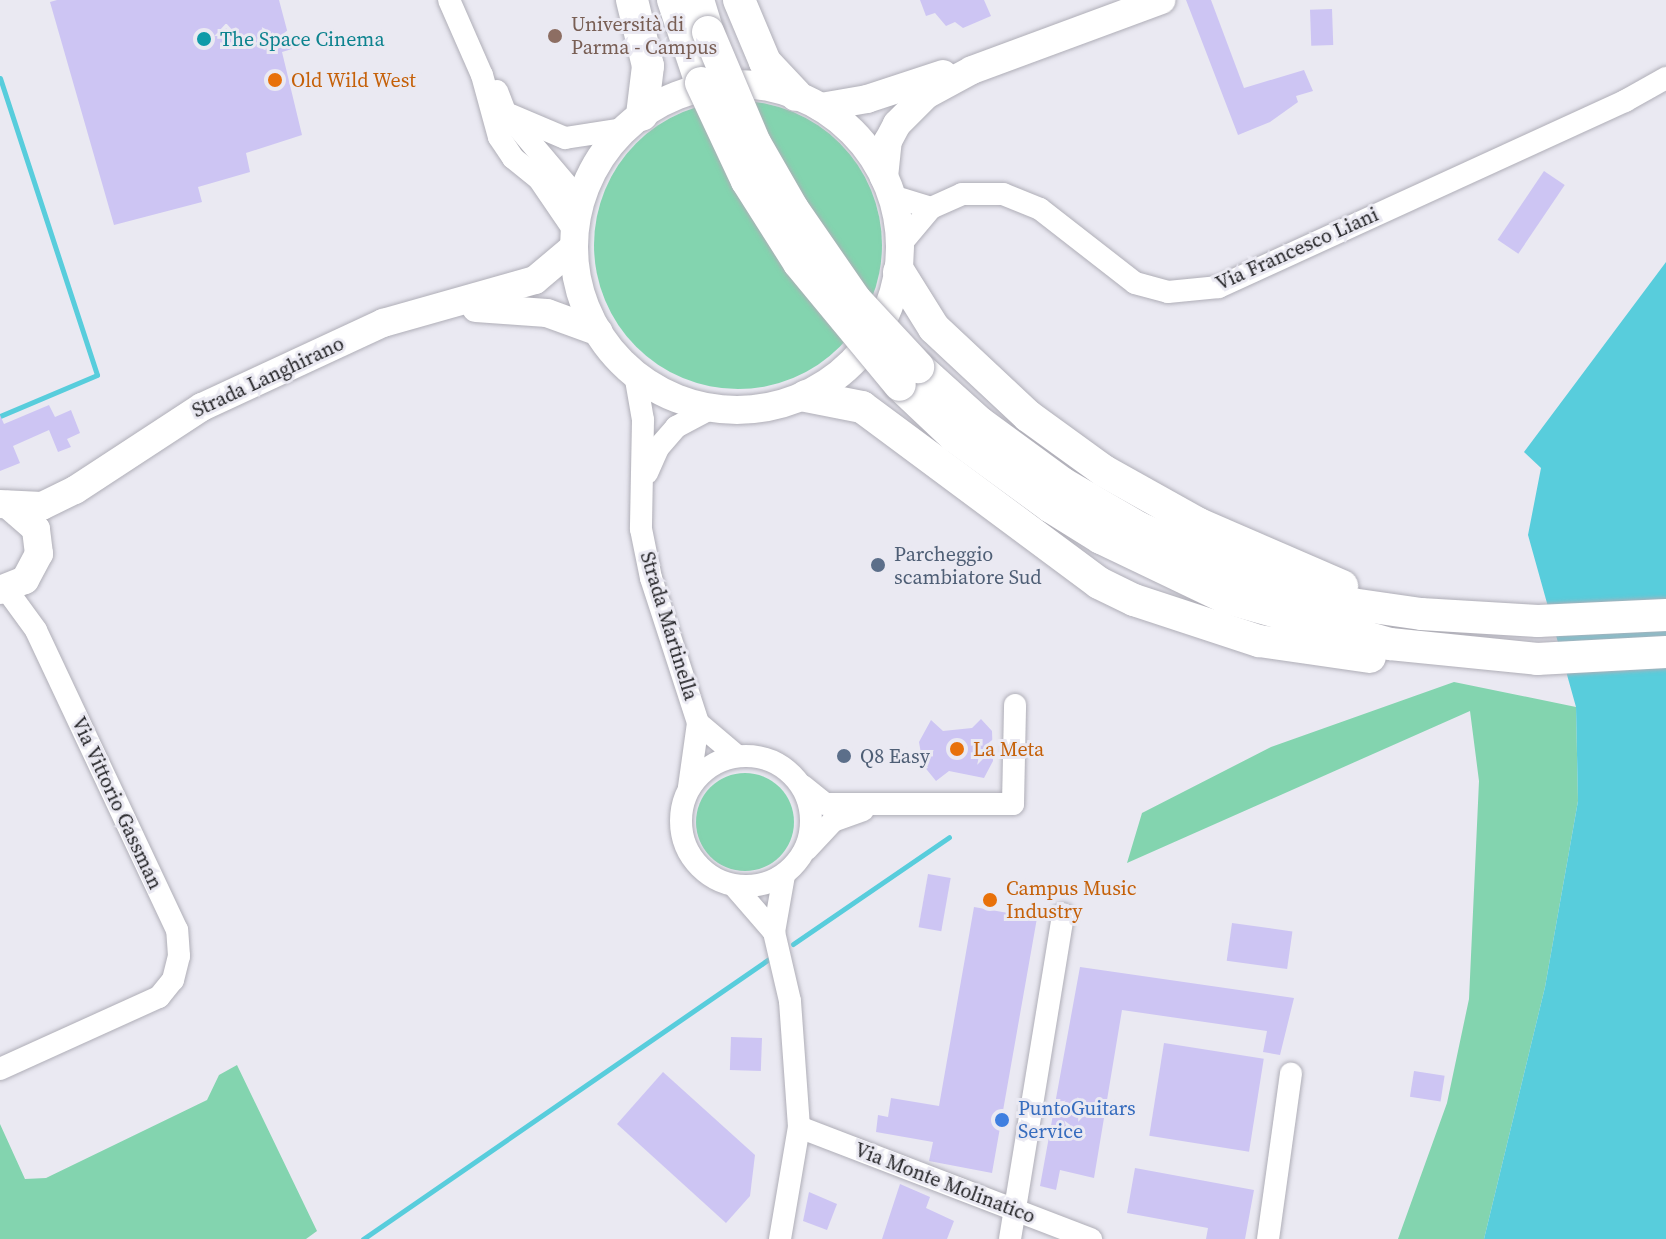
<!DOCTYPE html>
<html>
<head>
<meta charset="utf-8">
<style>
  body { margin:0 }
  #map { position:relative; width:1666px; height:1239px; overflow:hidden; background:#eae9f2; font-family:"Source Serif 4",serif }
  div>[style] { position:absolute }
  .green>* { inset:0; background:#83d4af }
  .round { border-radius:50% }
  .water>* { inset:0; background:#58cddc }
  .stream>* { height:5px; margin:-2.5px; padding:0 2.5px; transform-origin:2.5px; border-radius:2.5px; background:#58cddc }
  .building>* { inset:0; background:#cdc5f3; transform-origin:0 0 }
  .roads { filter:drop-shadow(0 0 2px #afaeb7) drop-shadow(0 0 2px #afaeb7) }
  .minor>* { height:22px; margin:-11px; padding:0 11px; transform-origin:11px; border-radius:11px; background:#fff }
  .minor>.ring { margin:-11px; padding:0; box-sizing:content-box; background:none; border:22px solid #fff; border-radius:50% }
  .major>* { height:28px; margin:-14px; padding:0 14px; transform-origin:14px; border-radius:14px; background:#fff }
  .major>.ring { margin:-14px; padding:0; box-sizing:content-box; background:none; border:28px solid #fff; border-radius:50% }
  .highway>* { height:32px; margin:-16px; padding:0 16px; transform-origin:16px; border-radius:16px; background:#fff }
  .bridges { filter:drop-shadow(0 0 2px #afaeb7) drop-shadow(0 0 2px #afaeb7) }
  .highway-bridge>* { height:32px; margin:-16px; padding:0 16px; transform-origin:16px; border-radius:16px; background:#fff }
  .dots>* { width:22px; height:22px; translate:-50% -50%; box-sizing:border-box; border:4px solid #eae9f2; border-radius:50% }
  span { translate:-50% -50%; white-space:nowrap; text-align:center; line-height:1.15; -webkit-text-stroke:6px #eae9f2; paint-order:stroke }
  .education-label { font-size:20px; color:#785e54 }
  .left { translate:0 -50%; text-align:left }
  .culture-label { font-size:20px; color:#0d838f }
  .food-label { font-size:20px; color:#c56008 }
  .street-label { font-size:20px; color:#232326 }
  .service-label { font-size:20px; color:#4e5e75 }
  .shop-label { font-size:20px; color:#366cbe }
</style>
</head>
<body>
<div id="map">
  <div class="green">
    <i class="round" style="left:594px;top:101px;width:288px;height:288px"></i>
    <i style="clip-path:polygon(1454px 682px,1576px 707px,1578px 801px,1545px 987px,1484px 1239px,1398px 1239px,1447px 1103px,1469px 999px,1479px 781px,1470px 711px,1127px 863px,1142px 813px,1271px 747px)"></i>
    <i class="round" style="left:696px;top:773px;width:98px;height:98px"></i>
    <i style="clip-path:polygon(237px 1065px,317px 1231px,306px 1239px,0 1239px,0 1124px,25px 1179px,46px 1178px,207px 1100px,219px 1075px)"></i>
  </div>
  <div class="water">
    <i style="clip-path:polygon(1666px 262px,1666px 1239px,1484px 1239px,1545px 987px,1578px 801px,1576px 707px,1528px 535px,1541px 468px,1524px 452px)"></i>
  </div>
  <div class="stream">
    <i style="left:0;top:78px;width:312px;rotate:71.9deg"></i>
    <i style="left:97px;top:375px;width:105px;rotate:157.1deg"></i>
    <i style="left:793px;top:944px;width:189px;rotate:-34.4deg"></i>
    <i style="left:363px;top:1239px;width:493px;rotate:-34.6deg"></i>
  </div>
  <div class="building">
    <i style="clip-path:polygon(57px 0,279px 0,292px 49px,282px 52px,302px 135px,246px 153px,250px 172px,198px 187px,202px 202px,114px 225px,50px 2px)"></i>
    <i style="clip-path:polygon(920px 0,984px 0,991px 16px,963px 28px,955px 22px,946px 26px,935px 13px,926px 16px)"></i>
    <i style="clip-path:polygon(1186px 0,1211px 0,1244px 88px,1304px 70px,1313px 91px,1296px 96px,1298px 102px,1270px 122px,1238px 135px)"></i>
    <i style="left:1332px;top:9px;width:36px;height:22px;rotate:88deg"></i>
    <i style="left:1544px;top:171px;width:25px;height:83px;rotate:34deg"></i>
    <i style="clip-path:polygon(49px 405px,55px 417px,71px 410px,80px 433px,67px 439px,71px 447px,58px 452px,49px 430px,13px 446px,20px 463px,0 471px,0 415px,4px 424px)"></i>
    <i style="clip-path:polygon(981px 719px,992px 731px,993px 761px,984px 778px,949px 771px,936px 781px,923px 765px,919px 742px,931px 720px,943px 731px,972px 728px)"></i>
    <i style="left:928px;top:874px;width:23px;height:54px;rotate:10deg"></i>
    <i style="clip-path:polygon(974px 907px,1037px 918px,992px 1173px,929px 1161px,933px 1142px,876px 1132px,878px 1115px,888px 1117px,891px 1098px,939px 1106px)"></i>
    <i style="left:1232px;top:923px;width:61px;height:38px;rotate:8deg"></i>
    <i style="clip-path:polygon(1080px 967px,1294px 998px,1280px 1055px,1263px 1052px,1267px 1031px,1122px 1010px,1094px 1178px,1060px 1170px,1056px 1190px,1040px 1186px)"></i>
    <i style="left:731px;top:1037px;width:31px;height:33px;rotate:2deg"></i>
    <i style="left:1164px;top:1043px;width:101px;height:94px;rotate:9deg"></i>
    <i style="left:1414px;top:1071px;width:31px;height:26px;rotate:9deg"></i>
    <i style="clip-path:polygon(663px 1072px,755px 1155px,750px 1196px,726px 1223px,617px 1124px)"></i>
    <i style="clip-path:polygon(1135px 1168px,1254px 1190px,1245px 1239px,1206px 1239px,1208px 1228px,1127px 1213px)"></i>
    <i style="clip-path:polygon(900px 1184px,930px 1197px,926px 1208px,954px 1221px,947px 1239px,882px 1239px)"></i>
    <i style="clip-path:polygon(809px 1192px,837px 1204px,827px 1230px,803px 1221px)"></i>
  </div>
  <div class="roads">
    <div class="minor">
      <i style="left:449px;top:0;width:82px;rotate:66.3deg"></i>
      <i style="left:482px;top:75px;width:64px;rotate:74.7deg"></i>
      <i style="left:499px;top:137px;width:25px;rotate:56deg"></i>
      <i style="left:513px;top:158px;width:33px;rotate:39deg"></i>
      <i style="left:539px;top:179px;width:64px;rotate:55.8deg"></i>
      <i style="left:497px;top:91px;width:22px;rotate:69deg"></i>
      <i style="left:505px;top:112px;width:118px;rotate:49.8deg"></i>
      <i style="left:511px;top:115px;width:59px;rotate:23.1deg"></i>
      <i style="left:565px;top:138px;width:60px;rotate:-8.7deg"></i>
      <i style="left:892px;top:196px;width:41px;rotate:17.1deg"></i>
      <i style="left:900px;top:245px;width:48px;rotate:-50deg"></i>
      <i style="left:931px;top:208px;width:34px;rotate:-24deg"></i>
      <i style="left:962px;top:194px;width:41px"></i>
      <i style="left:1003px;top:194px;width:40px;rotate:22deg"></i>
      <i style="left:1040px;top:209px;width:120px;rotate:37.9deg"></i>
      <i style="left:1135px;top:283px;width:34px;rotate:15deg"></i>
      <i style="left:1168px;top:292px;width:51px;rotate:-5.6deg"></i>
      <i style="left:1219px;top:287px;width:447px;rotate:-24.6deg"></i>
      <i style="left:1625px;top:101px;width:47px;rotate:-29.3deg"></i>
      <i style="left:635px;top:374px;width:47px;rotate:80.1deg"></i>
      <i style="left:643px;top:420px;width:109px;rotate:91.1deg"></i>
      <i style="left:641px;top:529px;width:50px;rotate:78.5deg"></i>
      <i style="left:651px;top:578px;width:152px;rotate:72deg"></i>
      <i style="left:698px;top:723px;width:65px;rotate:98deg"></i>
      <i style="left:647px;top:473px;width:27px;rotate:-66deg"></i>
      <i style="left:658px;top:448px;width:28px;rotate:-49deg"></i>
      <i style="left:676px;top:427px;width:41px;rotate:-27.8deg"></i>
      <i style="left:698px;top:723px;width:51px;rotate:40.2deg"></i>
      <i class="ring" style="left:681px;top:756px;width:108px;height:108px"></i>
      <i style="left:803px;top:786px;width:28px;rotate:39deg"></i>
      <i style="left:825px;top:804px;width:188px"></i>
      <i style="left:1013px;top:804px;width:99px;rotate:-88.8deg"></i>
      <i style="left:807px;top:849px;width:38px;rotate:-47deg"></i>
      <i style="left:833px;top:821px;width:32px;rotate:-20deg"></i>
      <i style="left:735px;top:887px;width:60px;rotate:49.1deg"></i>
      <i style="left:0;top:1069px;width:175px;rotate:-24.4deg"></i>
      <i style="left:159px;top:997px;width:22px;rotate:-51deg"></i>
      <i style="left:173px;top:980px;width:25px;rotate:-76deg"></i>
      <i style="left:179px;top:956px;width:26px;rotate:-94deg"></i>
      <i style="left:177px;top:930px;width:331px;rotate:-115.2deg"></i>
      <i style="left:36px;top:630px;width:51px;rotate:-126.2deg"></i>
      <i style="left:799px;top:1127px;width:313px;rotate:21deg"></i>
      <i style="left:780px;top:1239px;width:114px;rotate:-80.4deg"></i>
      <i style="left:799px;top:1127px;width:126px;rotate:-94.1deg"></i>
      <i style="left:790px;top:1001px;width:71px;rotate:-103.1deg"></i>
      <i style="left:774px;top:932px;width:58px;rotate:-80deg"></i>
      <i style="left:1010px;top:1239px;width:329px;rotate:-80.7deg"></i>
      <i style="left:1268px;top:1239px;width:167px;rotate:-82.1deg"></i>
    </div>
    <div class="major">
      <i class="ring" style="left:574px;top:84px;width:298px;height:298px"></i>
      <i style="left:821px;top:107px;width:47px;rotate:-9.9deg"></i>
      <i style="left:867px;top:99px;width:80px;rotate:-18.2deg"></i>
      <i style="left:884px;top:177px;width:36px;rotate:-84deg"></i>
      <i style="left:888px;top:141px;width:19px;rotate:-62deg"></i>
      <i style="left:897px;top:124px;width:41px;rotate:-45deg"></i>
      <i style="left:926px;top:95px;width:52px;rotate:-28.5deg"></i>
      <i style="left:972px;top:70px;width:202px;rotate:-20.3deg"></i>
      <i style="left:476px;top:308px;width:71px;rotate:4deg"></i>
      <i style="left:547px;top:313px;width:55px;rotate:20.1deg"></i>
      <i style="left:0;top:504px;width:42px;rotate:2.7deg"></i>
      <i style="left:42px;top:506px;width:37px;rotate:-26deg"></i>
      <i style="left:75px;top:490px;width:152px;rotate:-33.2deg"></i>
      <i style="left:202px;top:407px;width:200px;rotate:-24.9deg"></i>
      <i style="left:383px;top:323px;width:158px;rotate:-15.8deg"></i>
      <i style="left:535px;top:280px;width:51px;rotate:-40.2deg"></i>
      <i style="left:0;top:590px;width:27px;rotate:-22deg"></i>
      <i style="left:25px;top:580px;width:30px;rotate:-62deg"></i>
      <i style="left:39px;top:554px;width:25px;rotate:-97deg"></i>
      <i style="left:36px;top:529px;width:37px;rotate:-139deg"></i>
    </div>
    <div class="highway">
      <i style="left:632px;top:0;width:68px;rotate:76.4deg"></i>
      <i style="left:648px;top:66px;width:49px;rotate:97deg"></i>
      <i style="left:673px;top:0;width:88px;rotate:71.4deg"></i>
      <i style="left:698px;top:0;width:34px;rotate:73deg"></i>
      <i style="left:739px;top:0;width:67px;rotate:67.2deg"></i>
      <i style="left:765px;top:62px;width:45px;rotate:46.8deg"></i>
      <i style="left:899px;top:272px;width:66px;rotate:58deg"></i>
      <i style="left:934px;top:328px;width:129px;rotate:43.1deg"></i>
      <i style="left:1028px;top:416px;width:94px;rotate:35.9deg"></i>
      <i style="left:1104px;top:471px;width:109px;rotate:29.2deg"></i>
      <i style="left:1199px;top:524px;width:156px;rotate:23.4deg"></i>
      <i style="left:918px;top:367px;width:84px;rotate:42.1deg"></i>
      <i style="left:980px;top:423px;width:102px;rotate:36.2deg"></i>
      <i style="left:1062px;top:483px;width:89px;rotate:30.3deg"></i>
      <i style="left:1139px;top:528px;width:129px;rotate:23.2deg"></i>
      <i style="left:1258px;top:579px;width:83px;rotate:16deg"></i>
      <i style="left:1338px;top:602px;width:84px;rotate:8.2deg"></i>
      <i style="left:1421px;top:614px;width:117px;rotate:3.4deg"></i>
      <i style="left:1538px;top:621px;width:128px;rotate:-2.7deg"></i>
      <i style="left:900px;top:385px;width:74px;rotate:43.4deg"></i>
      <i style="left:954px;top:436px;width:120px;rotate:36.2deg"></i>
      <i style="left:1051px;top:507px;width:59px;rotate:31.8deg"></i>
      <i style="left:1101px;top:538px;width:136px;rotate:25.6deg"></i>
      <i style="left:1224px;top:597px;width:173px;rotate:15.8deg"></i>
      <i style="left:1390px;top:644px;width:148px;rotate:5.8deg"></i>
      <i style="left:1537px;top:659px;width:129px;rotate:-3.1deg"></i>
      <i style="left:806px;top:396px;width:57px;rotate:11.1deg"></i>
      <i style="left:862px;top:407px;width:295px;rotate:36.6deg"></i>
      <i style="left:1099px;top:583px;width:39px;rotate:26deg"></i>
      <i style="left:1134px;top:600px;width:132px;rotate:18.2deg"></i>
      <i style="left:1259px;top:641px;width:112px;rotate:8.2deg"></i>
    </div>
  </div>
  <div class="bridges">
    <div class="highway-bridge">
      <i style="left:708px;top:32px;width:121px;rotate:67.1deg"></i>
      <i style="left:755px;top:143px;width:76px;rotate:60.1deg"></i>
      <i style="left:793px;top:209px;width:109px;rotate:55.4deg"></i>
      <i style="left:855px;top:299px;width:93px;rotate:47.2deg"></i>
      <i style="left:701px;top:83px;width:108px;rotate:64.9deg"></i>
      <i style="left:747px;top:181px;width:97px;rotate:57.6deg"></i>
      <i style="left:799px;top:263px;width:158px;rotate:50.4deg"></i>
    </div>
  </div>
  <div class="dots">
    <i style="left:555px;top:36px;background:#8d6e63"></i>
    <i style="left:204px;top:39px;background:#0f9aa8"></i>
    <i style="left:275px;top:80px;background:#e8710a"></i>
    <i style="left:878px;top:565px;background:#5c6f8a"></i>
    <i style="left:957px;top:749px;background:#e8710a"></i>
    <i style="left:844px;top:756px;background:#5c6f8a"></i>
    <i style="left:990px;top:900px;background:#e8710a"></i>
    <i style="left:1002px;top:1120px;background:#3f7fe0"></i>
  </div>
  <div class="education-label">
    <span class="left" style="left:571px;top:36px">Università di<br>Parma - Campus</span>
  </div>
  <div class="culture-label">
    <span class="left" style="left:220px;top:39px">The Space Cinema</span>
  </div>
  <div class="food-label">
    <span class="left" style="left:291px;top:80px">Old Wild West</span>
    <span class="left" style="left:973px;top:749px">La Meta</span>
    <span class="left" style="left:1006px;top:900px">Campus Music<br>Industry</span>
  </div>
  <div class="street-label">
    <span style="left:1297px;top:249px;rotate:-24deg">Via Francesco Liani</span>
    <span style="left:268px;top:377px;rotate:-25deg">Strada Langhirano</span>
    <span style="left:669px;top:626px;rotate:73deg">Strada Martinella</span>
    <span style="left:117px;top:803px;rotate:65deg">Via Vittorio Gassman</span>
    <span style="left:945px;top:1183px;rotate:21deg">Via Monte Molinatico</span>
  </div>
  <div class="service-label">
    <span class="left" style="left:894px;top:566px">Parcheggio<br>scambiatore Sud</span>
    <span class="left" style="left:860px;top:756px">Q8 Easy</span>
  </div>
  <div class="shop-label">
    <span class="left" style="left:1018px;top:1120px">PuntoGuitars<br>Service</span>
  </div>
</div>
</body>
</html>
